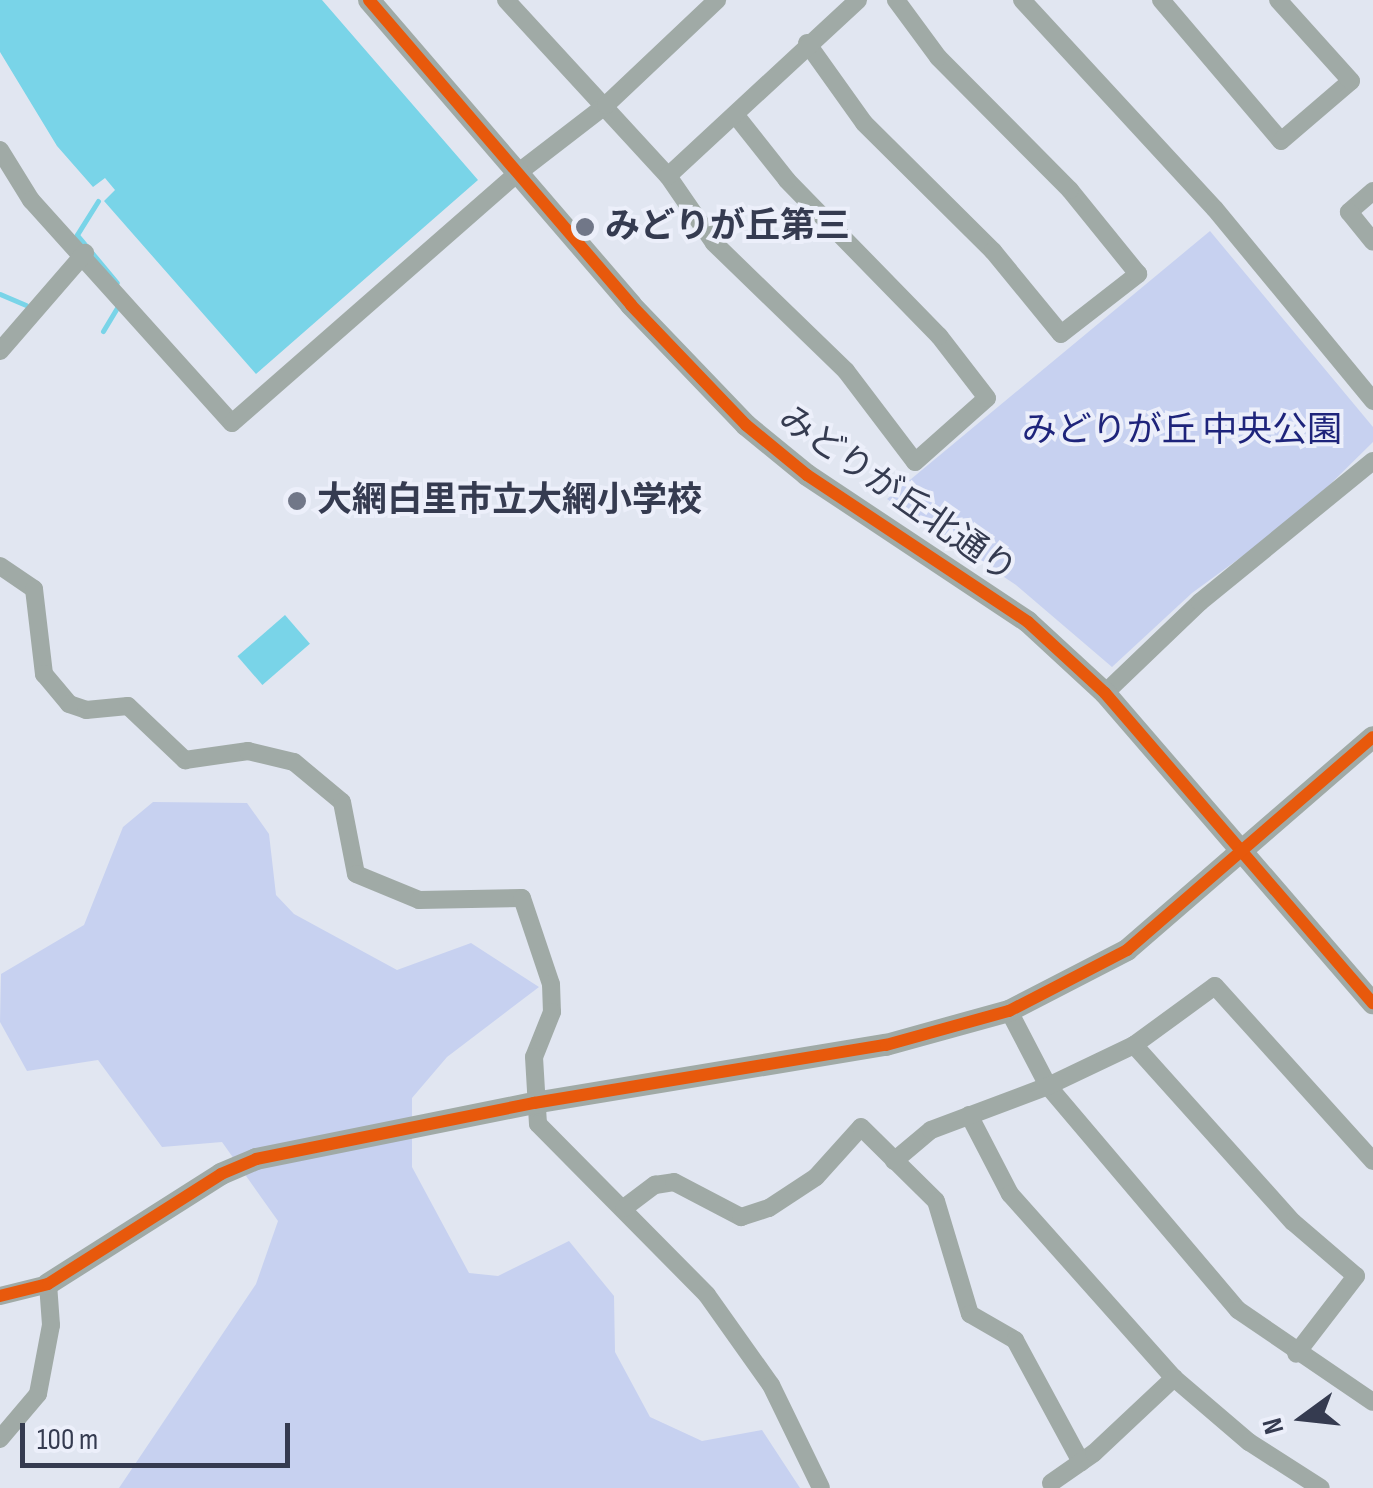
<!DOCTYPE html>
<html>
<head>
<meta charset="utf-8">
<style>
  body { margin:0 }
  #map { position:relative; width:1373px; height:1488px; overflow:hidden; background:#e1e6f1; font-family:"Sofia Sans Condensed","Noto Sans JP",sans-serif }
  div>[style] { position:absolute }
  .green>* { inset:0; background:#c7d1f0 }
  .water>* { inset:0; background:#79d4e8; transform-origin:0 0 }
  .stream>* { height:5px; margin:-2.5px; padding:0 2.5px; transform-origin:2.5px; border-radius:2.5px; background:#79d4e8 }
  .minor>* { height:18px; margin:-9px; padding:0 9px; transform-origin:9px; border-radius:9px; background:#a0aaa6 }
  .tertiary>* { height:22px; margin:-11px; padding:0 11px; transform-origin:11px; border-radius:11px; background:#a0aaa6 }
  .cycleway>* { height:12px; margin:-6px; padding:0 6px; transform-origin:6px; border-radius:6px; background:#e8590c }
  .dots>* { width:28px; height:28px; translate:-50% -50%; box-sizing:border-box; border:5px solid #eceffa; border-radius:50% }
  span { translate:-50% -50%; white-space:nowrap; text-align:center; line-height:1.15; -webkit-text-stroke:8px #eceffa; paint-order:stroke }
  .poi-label { font-size:35px; color:#353b50; font-weight:700 }
  .left { translate:0 -50%; text-align:left }
  .park-label { font-size:35px; color:#1e247b }
  .street-label { font-size:35px; color:#353b50 }
  .north { position:absolute; left:1253px; top:1368px; width:100px; height:100px; -webkit-text-stroke:8px #eceffa; paint-order:stroke; rotate:255deg; font-size:28px; font-weight:700; line-height:40px; text-align:center; color:#353b50 }
  .north::after { content:''; display:block; margin:auto; width:35px; height:45px; background:#353b50; clip-path:polygon(50% 0,100% 100%,50% 72%,0 100%) }
  .scale { position:absolute; left:20px; top:1423px; width:270px; height:45px; box-sizing:border-box; border:5px solid #353b50; border-top:0; padding-left:12px; font-size:30px; line-height:35px; white-space:nowrap; color:#353b50; -webkit-text-stroke:8px #eceffa; paint-order:stroke }
</style>
</head>
<body>
<div id="map">
  <div class="green">
    <i style="clip-path:polygon(1210px 231px,1373px 427px,1373px 442px,1300px 514px,1192px 593px,1112px 667px,1016px 585px,887px 499px)"></i>
    <i style="clip-path:polygon(153px 802px,247px 803px,269px 834px,276px 895px,294px 914px,397px 970px,471px 943px,539px 987px,447px 1057px,412px 1098px,412px 1167px,469px 1273px,498px 1276px,569px 1241px,614px 1296px,615px 1352px,650px 1417px,702px 1441px,762px 1430px,800px 1488px,119px 1488px,256px 1284px,278px 1221px,222px 1142px,162px 1147px,98px 1060px,27px 1071px,0 1022px,1px 974px,84px 925px,123px 827px)"></i>
  </div>
  <div class="water">
    <i style="clip-path:polygon(0 0,322px 0,478px 180px,256px 374px,104px 201px,115px 190px,105px 178px,93px 187px,57px 146px,0 52px)"></i>
    <i style="left:285px;top:615px;width:38px;height:63px;rotate:49deg"></i>
  </div>
  <div class="stream">
    <i style="left:98px;top:201px;width:40px;rotate:122deg"></i>
    <i style="left:77px;top:235px;width:62px;rotate:50.2deg"></i>
    <i style="left:0;top:294px;width:28px;rotate:23deg"></i>
    <i style="left:103px;top:331px;width:31px;rotate:-59deg"></i>
  </div>
  <div class="minor">
    <i style="left:506px;top:0;width:239px;rotate:47.4deg"></i>
    <i style="left:668px;top:176px;width:81px;rotate:55.5deg"></i>
    <i style="left:714px;top:243px;width:184px;rotate:44.1deg"></i>
    <i style="left:846px;top:371px;width:114px;rotate:52.8deg"></i>
    <i style="left:915px;top:462px;width:96px;rotate:-41.6deg"></i>
    <i style="left:987px;top:398px;width:78px;rotate:-127.7deg"></i>
    <i style="left:939px;top:336px;width:218px;rotate:-134.3deg"></i>
    <i style="left:787px;top:180px;width:80px;rotate:-128.4deg"></i>
    <i style="left:1022px;top:0;width:284px;rotate:47.3deg"></i>
    <i style="left:1215px;top:209px;width:249px;rotate:50.5deg"></i>
    <i style="left:1161px;top:0;width:185px;rotate:49.6deg"></i>
    <i style="left:1281px;top:141px;width:92px;rotate:-40.6deg"></i>
    <i style="left:1351px;top:81px;width:109px;rotate:-132deg"></i>
    <i style="left:807px;top:43px;width:98px;rotate:54.5deg"></i>
    <i style="left:864px;top:123px;width:182px;rotate:44.8deg"></i>
    <i style="left:993px;top:251px;width:107px;rotate:50.7deg"></i>
    <i style="left:1061px;top:334px;width:98px;rotate:-37.9deg"></i>
    <i style="left:1138px;top:274px;width:108px;rotate:-129deg"></i>
    <i style="left:1070px;top:190px;width:187px;rotate:-134.8deg"></i>
    <i style="left:938px;top:57px;width:71px;rotate:-126.4deg"></i>
    <i style="left:0;top:150px;width:59px;rotate:58.2deg"></i>
    <i style="left:31px;top:200px;width:300px;rotate:48deg"></i>
    <i style="left:232px;top:423px;width:381px;rotate:-41.2deg"></i>
    <i style="left:519px;top:172px;width:110px;rotate:-37.6deg"></i>
    <i style="left:606px;top:105px;width:153px;rotate:-43.4deg"></i>
    <i style="left:668px;top:176px;width:259px;rotate:-42.8deg"></i>
    <i style="left:1373px;top:191px;width:32px;rotate:139deg"></i>
    <i style="left:1349px;top:212px;width:38px;rotate:51deg"></i>
    <i style="left:0;top:351px;width:130px;rotate:-49.1deg"></i>
    <i style="left:0;top:566px;width:41px;rotate:34.1deg"></i>
    <i style="left:34px;top:589px;width:86px;rotate:83.3deg"></i>
    <i style="left:44px;top:674px;width:39px;rotate:50deg"></i>
    <i style="left:69px;top:704px;width:18px;rotate:19deg"></i>
    <i style="left:86px;top:710px;width:42px;rotate:-5.4deg"></i>
    <i style="left:128px;top:706px;width:79px;rotate:43.5deg"></i>
    <i style="left:185px;top:760px;width:64px;rotate:-8.1deg"></i>
    <i style="left:248px;top:751px;width:47px;rotate:13.4deg"></i>
    <i style="left:294px;top:762px;width:62px;rotate:39.8deg"></i>
    <i style="left:342px;top:802px;width:73px;rotate:79deg"></i>
    <i style="left:356px;top:874px;width:68px;rotate:22.4deg"></i>
    <i style="left:419px;top:900px;width:103px;rotate:-1.1deg"></i>
    <i style="left:522px;top:898px;width:91px;rotate:71.4deg"></i>
    <i style="left:551px;top:984px;width:28px;rotate:88deg"></i>
    <i style="left:552px;top:1012px;width:48px;rotate:111.8deg"></i>
    <i style="left:534px;top:1057px;width:67px;rotate:86.6deg"></i>
    <i style="left:538px;top:1124px;width:240px;rotate:45.3deg"></i>
    <i style="left:707px;top:1295px;width:110px;rotate:54.6deg"></i>
    <i style="left:771px;top:1385px;width:114px;rotate:64.1deg"></i>
    <i style="left:1105px;top:693px;width:132px;rotate:-43.8deg"></i>
    <i style="left:1200px;top:602px;width:223px;rotate:-39.2deg"></i>
    <i style="left:1009px;top:1011px;width:85px;rotate:62.5deg"></i>
    <i style="left:1048px;top:1086px;width:294px;rotate:49.7deg"></i>
    <i style="left:1238px;top:1310px;width:163px;rotate:34.3deg"></i>
    <i style="left:1134px;top:1045px;width:238px;rotate:48.1deg"></i>
    <i style="left:1293px;top:1222px;width:83px;rotate:40.6deg"></i>
    <i style="left:1356px;top:1276px;width:98px;rotate:127.6deg"></i>
    <i style="left:969px;top:1115px;width:89px;rotate:62.6deg"></i>
    <i style="left:1010px;top:1194px;width:246px;rotate:48.3deg"></i>
    <i style="left:1174px;top:1378px;width:99px;rotate:40.5deg"></i>
    <i style="left:1249px;top:1442px;width:85px;rotate:32.6deg"></i>
    <i style="left:894px;top:1161px;width:48px;rotate:-40deg"></i>
    <i style="left:931px;top:1130px;width:125px;rotate:-20.6deg"></i>
    <i style="left:1048px;top:1086px;width:95px;rotate:-25.5deg"></i>
    <i style="left:1134px;top:1045px;width:100px;rotate:-36.1deg"></i>
    <i style="left:1215px;top:986px;width:236px;rotate:47.9deg"></i>
    <i style="left:624px;top:1208px;width:39px;rotate:-37deg"></i>
    <i style="left:655px;top:1185px;width:19px;rotate:-9deg"></i>
    <i style="left:674px;top:1182px;width:76px;rotate:27.6deg"></i>
    <i style="left:741px;top:1217px;width:29px;rotate:-18deg"></i>
    <i style="left:769px;top:1208px;width:56px;rotate:-33.4deg"></i>
    <i style="left:816px;top:1177px;width:67px;rotate:-48deg"></i>
    <i style="left:861px;top:1127px;width:105px;rotate:44.6deg"></i>
    <i style="left:936px;top:1201px;width:118px;rotate:73.3deg"></i>
    <i style="left:970px;top:1314px;width:52px;rotate:30deg"></i>
    <i style="left:1015px;top:1340px;width:139px;rotate:61.6deg"></i>
    <i style="left:0;top:1296px;width:49px;rotate:-14deg"></i>
    <i style="left:48px;top:1284px;width:41px;rotate:85.8deg"></i>
    <i style="left:51px;top:1325px;width:70px;rotate:100.7deg"></i>
    <i style="left:38px;top:1394px;width:59px;rotate:130.2deg"></i>
    <i style="left:1051px;top:1483px;width:52px;rotate:-34.9deg"></i>
    <i style="left:1094px;top:1453px;width:110px;rotate:-43.2deg"></i>
  </div>
  <div class="tertiary">
    <i style="left:369px;top:0;width:402px;rotate:49.3deg"></i>
    <i style="left:631px;top:305px;width:166px;rotate:46.2deg"></i>
    <i style="left:746px;top:425px;width:79px;rotate:39.3deg"></i>
    <i style="left:807px;top:475px;width:265px;rotate:33.6deg"></i>
    <i style="left:1028px;top:622px;width:105px;rotate:42.7deg"></i>
    <i style="left:1105px;top:693px;width:410px;rotate:49.2deg"></i>
    <i style="left:48px;top:1284px;width:205px;rotate:-32.4deg"></i>
    <i style="left:221px;top:1174px;width:38px;rotate:-23deg"></i>
    <i style="left:256px;top:1159px;width:284px;rotate:-11.4deg"></i>
    <i style="left:534px;top:1103px;width:357px;rotate:-9.4deg"></i>
    <i style="left:886px;top:1045px;width:128px;rotate:-15.5deg"></i>
    <i style="left:1009px;top:1011px;width:133px;rotate:-27.3deg"></i>
    <i style="left:1127px;top:950px;width:325px;rotate:-40.9deg"></i>
  </div>
  <div class="cycleway">
    <i style="left:369px;top:0;width:402px;rotate:49.3deg"></i>
    <i style="left:631px;top:305px;width:166px;rotate:46.2deg"></i>
    <i style="left:746px;top:425px;width:79px;rotate:39.3deg"></i>
    <i style="left:807px;top:475px;width:265px;rotate:33.6deg"></i>
    <i style="left:1028px;top:622px;width:105px;rotate:42.7deg"></i>
    <i style="left:1105px;top:693px;width:410px;rotate:49.2deg"></i>
    <i style="left:0;top:1296px;width:49px;rotate:-14deg"></i>
    <i style="left:48px;top:1284px;width:205px;rotate:-32.4deg"></i>
    <i style="left:221px;top:1174px;width:38px;rotate:-23deg"></i>
    <i style="left:256px;top:1159px;width:284px;rotate:-11.4deg"></i>
    <i style="left:534px;top:1103px;width:357px;rotate:-9.4deg"></i>
    <i style="left:886px;top:1045px;width:128px;rotate:-15.5deg"></i>
    <i style="left:1009px;top:1011px;width:133px;rotate:-27.3deg"></i>
    <i style="left:1127px;top:950px;width:325px;rotate:-40.9deg"></i>
  </div>
  <div class="dots">
    <i style="left:585px;top:227px;background:#717788"></i>
    <i style="left:297px;top:501px;background:#717788"></i>
  </div>
  <div class="poi-label">
    <span class="left" style="left:605px;top:227px">みどりが丘第三</span>
    <span class="left" style="left:317px;top:501px">大網白里市立大網小学校</span>
  </div>
  <div class="park-label">
    <span style="left:1182px;top:431px">みどりが丘 中央公園</span>
  </div>
  <div class="street-label">
    <span style="left:897px;top:495px;rotate:35deg">みどりが丘北通り</span>
  </div>
  <div class="north">N</div>
  <div class="scale">100 m</div>
</div>
</body>
</html>
